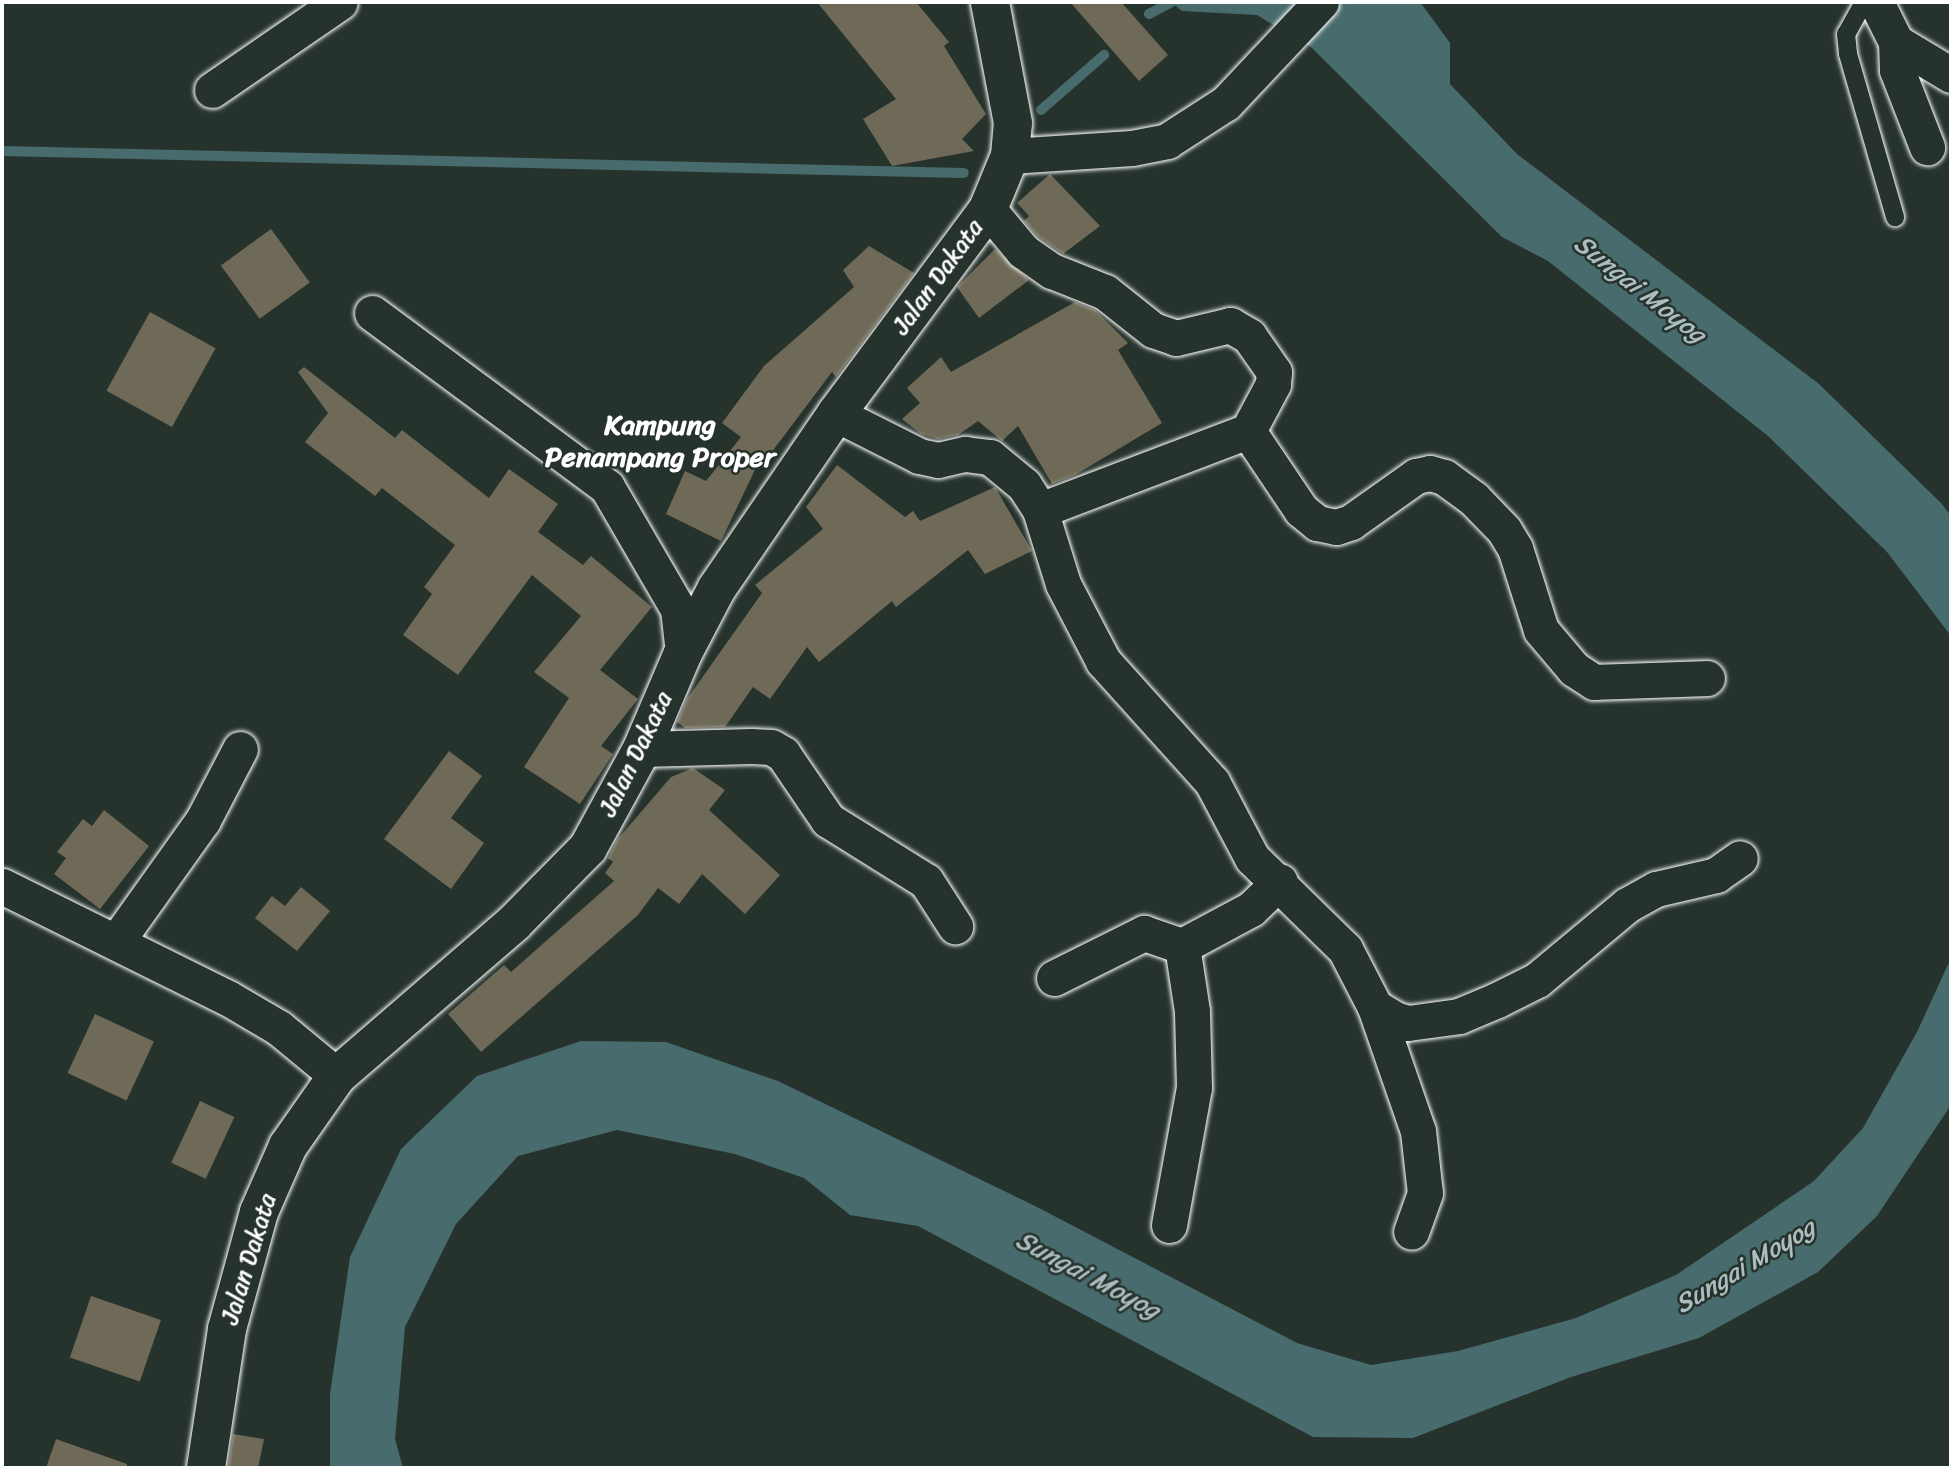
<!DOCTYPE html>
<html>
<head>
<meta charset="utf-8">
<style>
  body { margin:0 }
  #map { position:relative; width:1953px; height:1470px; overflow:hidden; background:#26332d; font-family:Sriracha,sans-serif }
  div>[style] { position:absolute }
  .water>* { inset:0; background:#486b6e }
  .stream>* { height:10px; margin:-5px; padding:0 5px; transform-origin:5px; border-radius:5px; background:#486b6e }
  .building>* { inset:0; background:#6f6957; transform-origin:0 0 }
  .roads { filter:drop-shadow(0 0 2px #fff) drop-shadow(0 0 2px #fff) }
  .service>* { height:18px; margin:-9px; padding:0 9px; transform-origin:9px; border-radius:9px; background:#26332d }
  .minor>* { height:35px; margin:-17.5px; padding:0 17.5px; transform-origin:17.5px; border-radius:17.5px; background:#26332d }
  .tertiary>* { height:38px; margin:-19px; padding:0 19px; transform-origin:19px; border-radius:19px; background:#26332d }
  span { translate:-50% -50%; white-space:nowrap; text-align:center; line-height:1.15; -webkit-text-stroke:5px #26332d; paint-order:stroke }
  .street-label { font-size:24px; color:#fff }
  .water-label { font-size:26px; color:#adbcbe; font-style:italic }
  .quarter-label { font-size:28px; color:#fff; font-weight:700 }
  .frame { position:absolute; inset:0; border:4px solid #fff; pointer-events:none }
</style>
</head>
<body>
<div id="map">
  <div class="water">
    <i style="clip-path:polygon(1171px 2px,1420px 2px,1450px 43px,1450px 84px,1517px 154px,1819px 384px,1942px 504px,1951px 516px,1951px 636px,1887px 552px,1768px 436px,1548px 261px,1502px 237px,1311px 47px,1257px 15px,1182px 11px)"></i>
    <i style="clip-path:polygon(1951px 958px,1951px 1105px,1877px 1216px,1818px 1272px,1699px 1338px,1571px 1377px,1413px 1438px,1313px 1437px,918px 1226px,850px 1215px,804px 1178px,735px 1154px,617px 1130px,518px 1156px,456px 1224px,405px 1327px,395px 1439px,403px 1468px,330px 1468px,330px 1394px,350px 1257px,401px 1149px,477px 1076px,581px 1041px,666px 1042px,778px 1081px,1039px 1208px,1297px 1343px,1371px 1365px,1458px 1351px,1576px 1318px,1676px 1275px,1814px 1181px,1863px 1128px,1917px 1032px)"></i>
  </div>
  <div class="stream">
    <i style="left:1149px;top:14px;width:26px;rotate:-28deg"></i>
    <i style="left:1041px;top:110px;width:84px;rotate:-41.1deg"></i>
    <i style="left:2px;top:151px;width:962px;rotate:1.31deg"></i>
  </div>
  <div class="building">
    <i style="clip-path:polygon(817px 2px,916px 2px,949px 42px,944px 46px,986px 114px,962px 139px,974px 151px,892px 166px,863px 119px,896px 99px)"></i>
    <i style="clip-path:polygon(1070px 2px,1121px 2px,1168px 55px,1139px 81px)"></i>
    <i style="clip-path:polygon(1050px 174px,1100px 226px,1063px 254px,1037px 236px,1024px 221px,1029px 216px,1017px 203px)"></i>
    <i style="left:271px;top:229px;width:66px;height:62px;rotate:54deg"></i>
    <i style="clip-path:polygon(869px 246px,914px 273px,836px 377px,832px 372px,768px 457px,763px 453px,721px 541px,666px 514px,685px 471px,706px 481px,741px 437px,722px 423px,764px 366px,854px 287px,843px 270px)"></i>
    <i style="clip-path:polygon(995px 249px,1029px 280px,979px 318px,957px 287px)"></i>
    <i style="clip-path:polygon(1075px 302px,1095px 310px,1128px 343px,1118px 350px,1162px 423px,1075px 475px,1052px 484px,1018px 426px,1002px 441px,978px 421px,958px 435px,938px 439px,921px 434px,902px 419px,920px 403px,907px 388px,941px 357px,951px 372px)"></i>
    <i style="left:150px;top:312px;width:75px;height:90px;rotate:29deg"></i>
    <i style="clip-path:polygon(304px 367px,395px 438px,402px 430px,489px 498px,509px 469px,558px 504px,538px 532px,583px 565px,591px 556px,652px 607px,600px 670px,638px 699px,601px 746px,613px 754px,580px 804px,524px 767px,569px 698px,534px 672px,581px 616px,532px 575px,458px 675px,403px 635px,432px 594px,424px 587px,455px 545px,382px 488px,375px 496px,305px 442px,328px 413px,298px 372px)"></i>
    <i style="clip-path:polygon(837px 465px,905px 517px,913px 511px,920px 521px,995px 487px,1032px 551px,985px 574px,968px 550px,896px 607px,892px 601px,819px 662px,807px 647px,770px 699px,753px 687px,725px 727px,685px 728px,677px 722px,687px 699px,762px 593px,755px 585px,823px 529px,806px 507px)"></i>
    <i style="clip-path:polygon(449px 751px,482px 776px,451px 818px,484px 843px,451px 889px,384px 839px)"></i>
    <i style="clip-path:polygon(693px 768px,725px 790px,709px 810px,780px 875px,745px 914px,702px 874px,679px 904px,658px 888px,638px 915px,481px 1052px,448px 1014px,504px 965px,511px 972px,614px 881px,605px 873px,613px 862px,608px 858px,617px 840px,671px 777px)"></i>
    <i style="clip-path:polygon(104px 810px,149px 846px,100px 909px,54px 874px,66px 858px,57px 852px,83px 819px,92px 826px)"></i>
    <i style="clip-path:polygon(301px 887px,330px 911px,297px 951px,255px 918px,272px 896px,285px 906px)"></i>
    <i style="left:95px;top:1014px;width:65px;height:65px;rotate:25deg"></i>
    <i style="left:200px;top:1101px;width:38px;height:68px;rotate:25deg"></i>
    <i style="left:91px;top:1296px;width:74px;height:65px;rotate:19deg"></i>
    <i style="clip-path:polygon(233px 1434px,264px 1439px,258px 1468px,228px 1468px)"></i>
    <i style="clip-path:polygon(56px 1439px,127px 1464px,127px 1468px,46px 1468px)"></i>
  </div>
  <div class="roads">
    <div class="service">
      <i style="left:1864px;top:2px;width:37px;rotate:119deg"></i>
      <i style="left:1846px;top:34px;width:20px;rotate:84deg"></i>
      <i style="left:1848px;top:54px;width:170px;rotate:73.9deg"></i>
    </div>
    <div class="minor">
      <i style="left:1876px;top:2px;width:45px;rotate:63.4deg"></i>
      <i style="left:1896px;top:42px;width:28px;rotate:88deg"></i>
      <i style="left:1897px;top:70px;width:83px;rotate:68.7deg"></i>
      <i style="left:1896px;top:42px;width:64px;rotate:31deg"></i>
      <i style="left:212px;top:90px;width:155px;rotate:-34.5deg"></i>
      <i style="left:1010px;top:156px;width:122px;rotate:-3.8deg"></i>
      <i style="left:1132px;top:148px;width:36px;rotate:-11deg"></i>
      <i style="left:1167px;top:141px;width:70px;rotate:-32.8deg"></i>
      <i style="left:1226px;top:103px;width:139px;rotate:-46.8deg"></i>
      <i style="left:988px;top:209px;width:55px;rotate:50.2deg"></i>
      <i style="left:1023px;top:251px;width:35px;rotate:35deg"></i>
      <i style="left:1052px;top:271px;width:57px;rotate:21.6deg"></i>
      <i style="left:1105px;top:292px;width:61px;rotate:38.4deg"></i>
      <i style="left:1153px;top:330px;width:24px;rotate:19deg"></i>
      <i style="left:1176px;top:338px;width:56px;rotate:-13.5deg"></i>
      <i style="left:1230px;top:325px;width:22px;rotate:30deg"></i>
      <i style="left:1249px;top:336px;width:44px;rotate:55.2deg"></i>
      <i style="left:1274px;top:372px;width:12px;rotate:95deg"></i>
      <i style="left:1273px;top:384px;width:53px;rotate:118deg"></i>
      <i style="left:1248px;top:431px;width:222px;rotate:159.2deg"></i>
      <i style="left:372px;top:313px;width:292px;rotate:36.5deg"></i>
      <i style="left:607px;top:487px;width:141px;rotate:59.8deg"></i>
      <i style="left:678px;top:609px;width:44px;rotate:83.5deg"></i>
      <i style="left:836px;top:414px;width:93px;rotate:26.8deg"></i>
      <i style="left:919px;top:456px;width:19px;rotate:12deg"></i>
      <i style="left:938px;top:460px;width:28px;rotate:-13deg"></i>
      <i style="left:965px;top:454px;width:25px;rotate:7deg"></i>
      <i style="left:990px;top:457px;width:44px;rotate:39.5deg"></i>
      <i style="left:1024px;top:485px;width:30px;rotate:57deg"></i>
      <i style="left:1040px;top:510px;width:77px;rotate:72.7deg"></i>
      <i style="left:1063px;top:584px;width:87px;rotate:62.5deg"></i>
      <i style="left:1103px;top:661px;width:163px;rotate:48deg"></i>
      <i style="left:1212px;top:782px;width:86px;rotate:62.2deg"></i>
      <i style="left:1252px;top:858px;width:130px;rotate:44.4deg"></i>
      <i style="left:1345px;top:949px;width:65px;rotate:62.7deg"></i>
      <i style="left:1375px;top:1007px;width:26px;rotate:31deg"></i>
      <i style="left:1397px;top:1020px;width:11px;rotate:15deg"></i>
      <i style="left:1408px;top:1023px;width:51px;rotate:-7.8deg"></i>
      <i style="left:1459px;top:1016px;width:41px;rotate:-22.8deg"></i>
      <i style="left:1497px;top:1000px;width:45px;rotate:-26.6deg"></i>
      <i style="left:1537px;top:980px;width:117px;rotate:-39.8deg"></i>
      <i style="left:1627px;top:905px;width:33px;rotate:-29deg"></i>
      <i style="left:1656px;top:889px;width:62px;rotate:-13.1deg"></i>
      <i style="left:1716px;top:875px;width:29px;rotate:-35deg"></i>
      <i style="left:1248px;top:431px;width:95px;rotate:56.1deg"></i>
      <i style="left:1301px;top:510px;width:21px;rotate:39deg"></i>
      <i style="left:1317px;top:523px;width:19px;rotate:12deg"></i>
      <i style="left:1336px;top:527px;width:16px;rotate:-18deg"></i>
      <i style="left:1351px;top:522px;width:80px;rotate:-35.3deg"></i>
      <i style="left:1416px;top:476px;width:14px;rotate:-12deg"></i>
      <i style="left:1430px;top:473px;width:15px;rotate:16deg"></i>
      <i style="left:1444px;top:477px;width:37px;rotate:36deg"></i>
      <i style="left:1474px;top:499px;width:43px;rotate:45.9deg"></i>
      <i style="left:1504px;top:530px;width:21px;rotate:59deg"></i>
      <i style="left:1515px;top:548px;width:86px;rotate:72.4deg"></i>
      <i style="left:1541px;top:630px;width:51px;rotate:49.8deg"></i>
      <i style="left:1574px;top:669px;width:24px;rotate:33deg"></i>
      <i style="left:1594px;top:682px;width:113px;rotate:-2deg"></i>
      <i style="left:642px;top:749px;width:109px;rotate:-1.6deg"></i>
      <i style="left:751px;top:746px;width:20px;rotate:3deg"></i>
      <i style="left:771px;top:747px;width:14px;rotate:30deg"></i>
      <i style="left:783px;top:754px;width:80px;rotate:55.7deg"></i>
      <i style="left:828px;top:820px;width:115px;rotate:31.9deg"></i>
      <i style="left:926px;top:881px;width:54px;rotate:57.2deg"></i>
      <i style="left:2px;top:886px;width:252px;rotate:26.4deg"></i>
      <i style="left:228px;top:998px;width:59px;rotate:30.5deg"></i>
      <i style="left:279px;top:1028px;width:75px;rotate:39.6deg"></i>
      <i style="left:116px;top:942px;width:150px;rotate:-54.5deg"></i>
      <i style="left:203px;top:820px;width:80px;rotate:-62.5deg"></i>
      <i style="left:1054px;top:978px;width:101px;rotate:-26.6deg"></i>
      <i style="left:1144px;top:933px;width:40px;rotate:18.9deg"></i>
      <i style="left:1375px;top:1007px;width:131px;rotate:70.9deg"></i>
      <i style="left:1418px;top:1131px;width:62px;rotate:83.6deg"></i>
      <i style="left:1425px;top:1193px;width:41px;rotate:109.7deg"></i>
      <i style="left:1169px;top:1225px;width:139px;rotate:-79.7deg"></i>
      <i style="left:1194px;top:1088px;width:77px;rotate:-91.5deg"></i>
      <i style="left:1192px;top:1011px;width:66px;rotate:-98.7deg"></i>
      <i style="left:1182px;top:946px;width:78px;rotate:-28.2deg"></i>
      <i style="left:1251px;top:909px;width:40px;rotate:-44deg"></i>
    </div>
    <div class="tertiary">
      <i style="left:206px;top:1468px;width:141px;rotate:-81.4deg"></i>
      <i style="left:227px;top:1329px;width:121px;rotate:-74.7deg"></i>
      <i style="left:259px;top:1212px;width:72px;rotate:-66.3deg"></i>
      <i style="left:288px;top:1146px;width:85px;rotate:-55deg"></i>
      <i style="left:337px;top:1076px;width:234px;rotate:-40.8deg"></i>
      <i style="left:514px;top:923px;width:105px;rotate:-45.4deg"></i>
      <i style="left:588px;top:848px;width:113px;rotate:-61.4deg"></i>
      <i style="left:642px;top:749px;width:104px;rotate:-66.9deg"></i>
      <i style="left:683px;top:653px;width:73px;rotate:-62.4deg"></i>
      <i style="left:717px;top:588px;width:211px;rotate:-55.6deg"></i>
      <i style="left:836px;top:414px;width:255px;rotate:-53.4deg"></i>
      <i style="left:988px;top:209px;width:57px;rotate:-67.5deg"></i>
      <i style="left:1010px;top:156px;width:33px;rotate:-85deg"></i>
      <i style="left:1013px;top:123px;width:123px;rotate:-100.8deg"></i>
    </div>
  </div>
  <div class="street-label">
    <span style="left:938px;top:277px;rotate:-54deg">Jalan Dakata</span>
    <span style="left:636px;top:754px;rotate:-64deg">Jalan Dakata</span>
    <span style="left:249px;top:1259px;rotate:-73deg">Jalan Dakata</span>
  </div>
  <div class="water-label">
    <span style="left:1640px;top:289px;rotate:38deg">Sungai Moyog</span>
    <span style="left:1745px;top:1266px;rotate:-31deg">Sungai Moyog</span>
    <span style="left:1088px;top:1275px;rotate:28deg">Sungai Moyog</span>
  </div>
  <div class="quarter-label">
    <span style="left:660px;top:441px">Kampung<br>Penampang Proper</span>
  </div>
  <div class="frame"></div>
</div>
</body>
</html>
